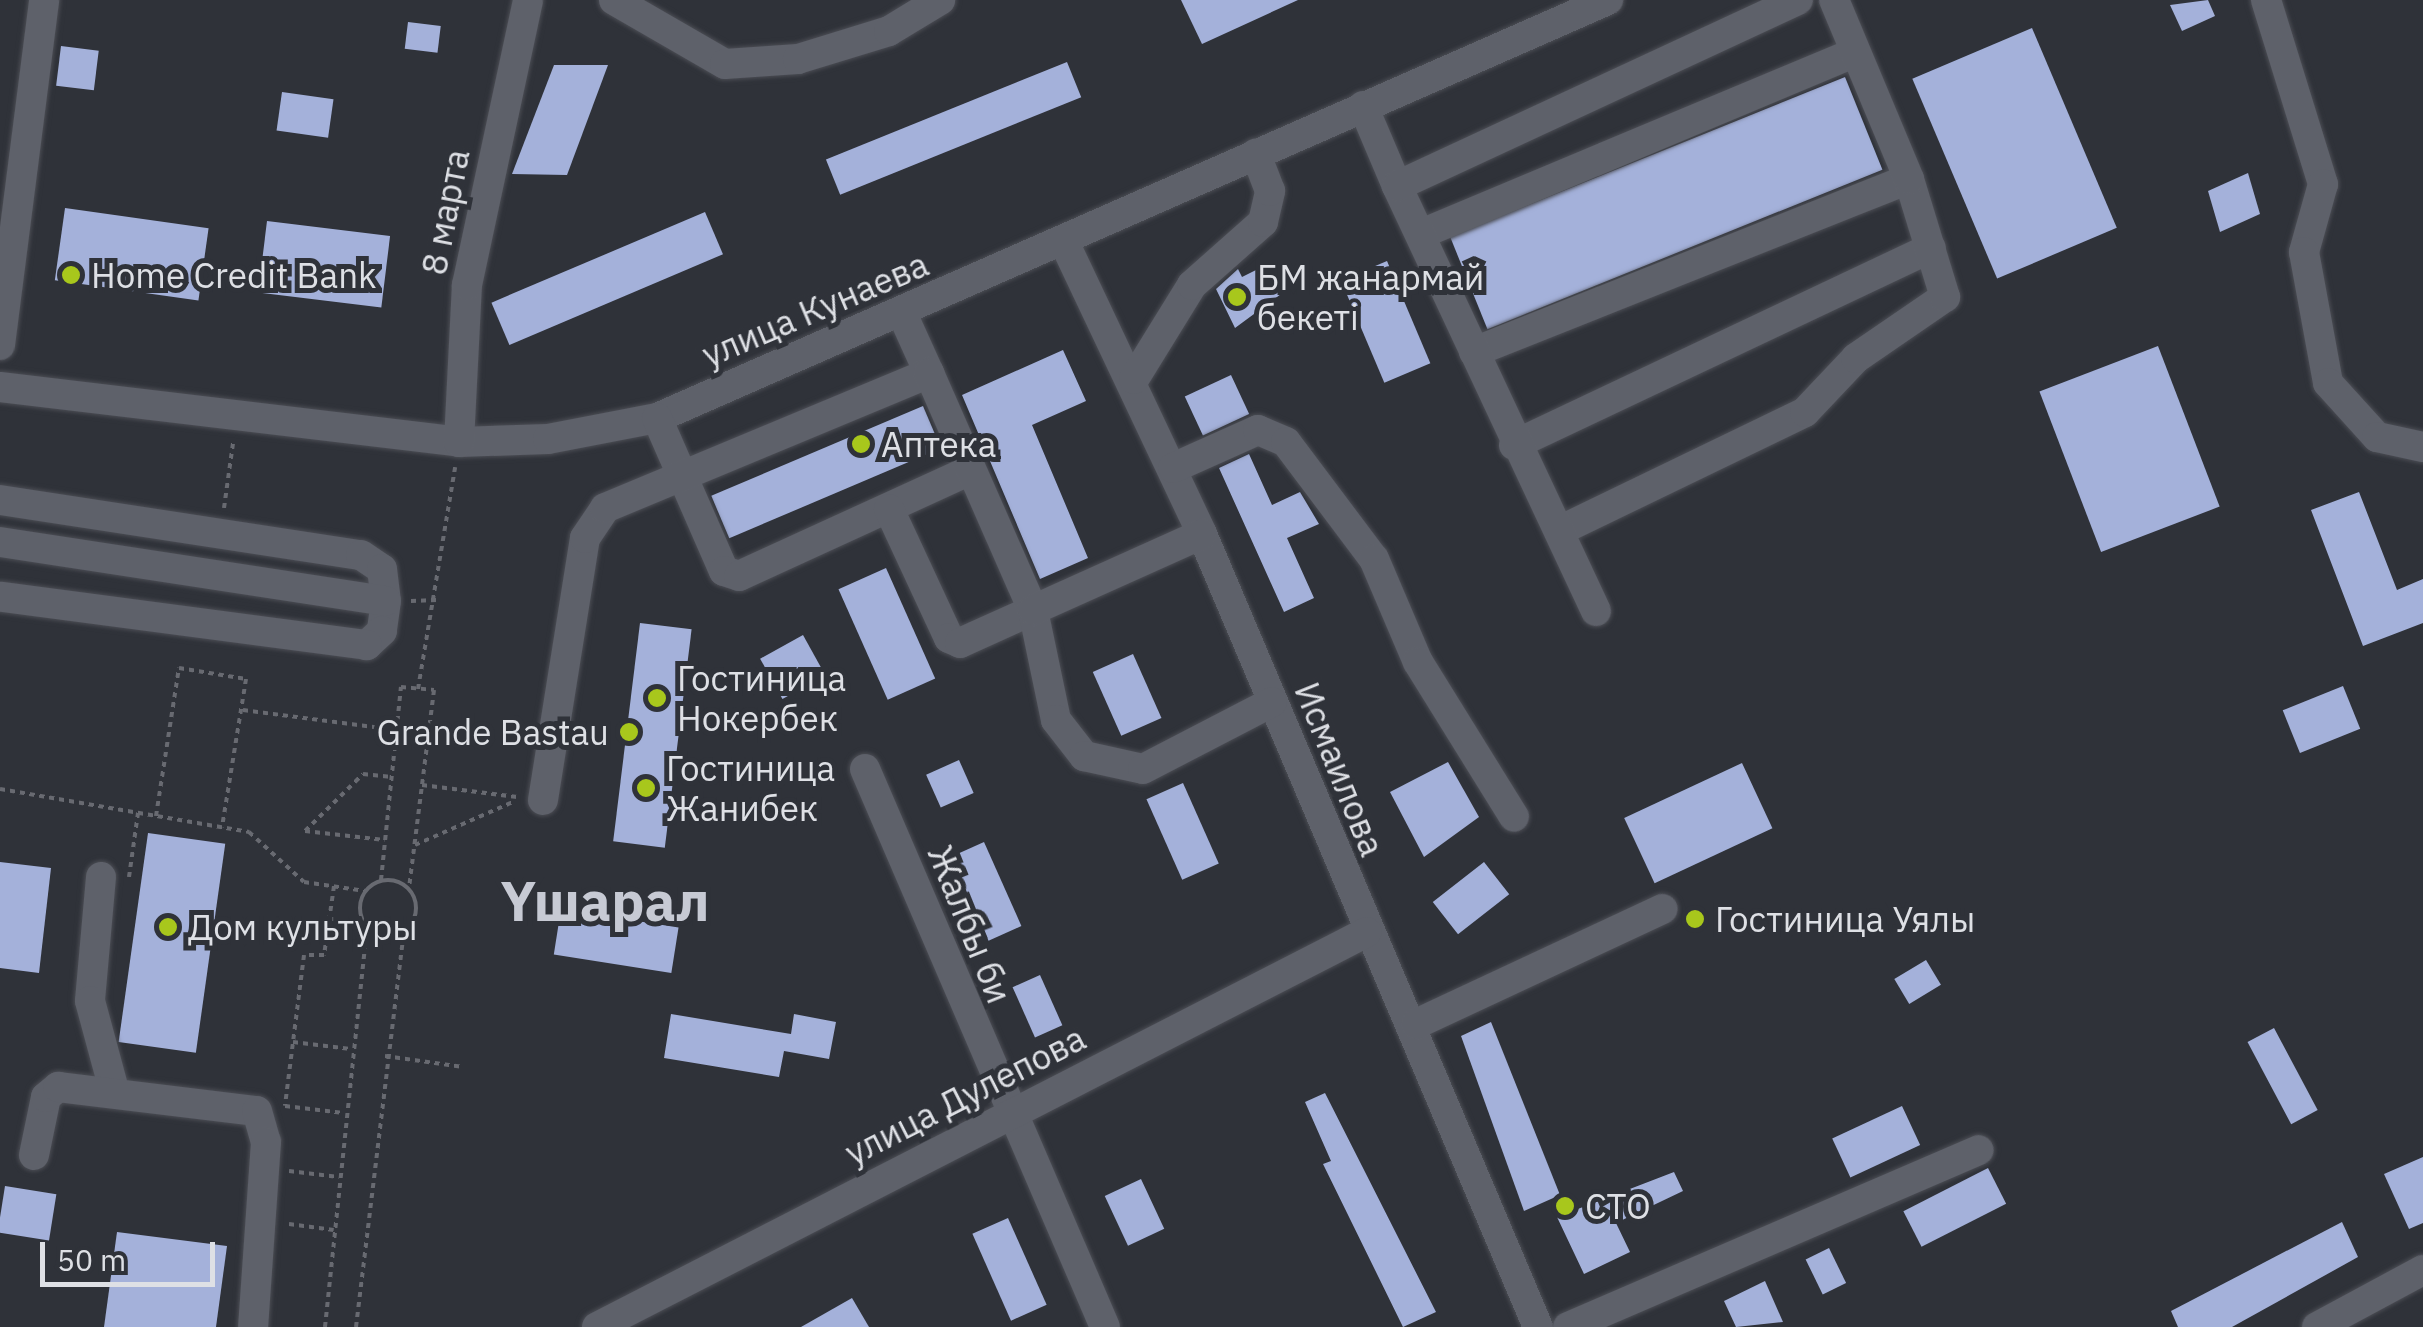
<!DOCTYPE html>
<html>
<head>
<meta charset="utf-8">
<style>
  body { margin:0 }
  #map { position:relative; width:2423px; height:1327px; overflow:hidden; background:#2f3239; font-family:"IBM Plex Sans",sans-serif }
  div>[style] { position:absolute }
  .building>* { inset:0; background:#a4b1da; transform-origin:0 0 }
  .path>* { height:4px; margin-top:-2px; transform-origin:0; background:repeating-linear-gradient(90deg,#686a71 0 5px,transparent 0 10px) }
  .path>.ring { margin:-2px; padding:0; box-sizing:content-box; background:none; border:4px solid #686a71; border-radius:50% }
  .roads { filter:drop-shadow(0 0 2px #4b4d54) drop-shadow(0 0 2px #4b4d54) }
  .minor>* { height:30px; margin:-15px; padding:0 15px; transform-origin:15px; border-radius:15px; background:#5e616a }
  .dots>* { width:28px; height:28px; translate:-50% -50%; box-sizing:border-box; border:5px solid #2f3239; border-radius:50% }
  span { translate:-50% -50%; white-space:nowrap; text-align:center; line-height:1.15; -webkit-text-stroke:10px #2f3239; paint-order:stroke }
  .street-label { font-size:35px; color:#dee0e5 }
  .poi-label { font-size:35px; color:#dee0e5 }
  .left { translate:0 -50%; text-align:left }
  .right { translate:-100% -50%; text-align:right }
  .town-label { font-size:55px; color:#c7cad4; font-weight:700 }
  .scale { position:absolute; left:40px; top:1242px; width:175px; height:45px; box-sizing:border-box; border:5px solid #dee0e5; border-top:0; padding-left:12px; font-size:30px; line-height:35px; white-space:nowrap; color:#dee0e5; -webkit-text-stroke:8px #2f3239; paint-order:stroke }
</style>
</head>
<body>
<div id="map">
  <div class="building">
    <i style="clip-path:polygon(1181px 0,1298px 0,1202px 44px)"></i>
    <i style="clip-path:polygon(2208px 0,2215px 16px,2182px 31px,2170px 5px)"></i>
    <i style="left:408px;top:22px;width:33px;height:27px;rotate:7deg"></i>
    <i style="left:2032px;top:28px;width:217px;height:130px;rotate:67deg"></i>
    <i style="left:61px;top:46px;width:38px;height:40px;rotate:7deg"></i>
    <i style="left:1067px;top:62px;width:38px;height:260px;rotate:68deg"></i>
    <i style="clip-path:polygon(554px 65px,608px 65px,567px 175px,512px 174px)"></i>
    <i style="left:1845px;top:77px;width:100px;height:426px;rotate:68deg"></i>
    <i style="left:282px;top:92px;width:52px;height:39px;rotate:8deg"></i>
    <i style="clip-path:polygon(2248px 173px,2260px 214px,2220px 232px,2208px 191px)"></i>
    <i style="left:65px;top:208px;width:145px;height:73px;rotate:8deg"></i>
    <i style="left:705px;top:212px;width:46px;height:232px;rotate:67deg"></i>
    <i style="left:267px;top:221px;width:124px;height:72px;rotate:7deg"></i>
    <i style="left:1387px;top:261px;width:111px;height:50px;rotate:67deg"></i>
    <i style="clip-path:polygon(1266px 265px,1281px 294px,1235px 328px,1216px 289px,1238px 269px,1242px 277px)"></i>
    <i style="left:2158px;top:346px;width:172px;height:127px;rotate:69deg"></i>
    <i style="clip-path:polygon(1063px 350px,1086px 401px,1032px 425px,1088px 558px,1040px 579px,962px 395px)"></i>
    <i style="left:1231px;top:375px;width:43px;height:51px;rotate:65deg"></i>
    <i style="left:923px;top:406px;width:46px;height:230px;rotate:67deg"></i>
    <i style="clip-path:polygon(1249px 454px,1272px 505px,1300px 492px,1319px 524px,1287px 538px,1314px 598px,1284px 612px,1219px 468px)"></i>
    <i style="clip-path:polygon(2359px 492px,2397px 590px,2423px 579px,2423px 623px,2363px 646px,2311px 510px)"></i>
    <i style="left:886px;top:568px;width:121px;height:52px;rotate:66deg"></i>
    <i style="left:640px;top:623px;width:52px;height:220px;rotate:7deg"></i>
    <i style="left:803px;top:635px;width:46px;height:49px;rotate:61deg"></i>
    <i style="left:1133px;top:654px;width:70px;height:44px;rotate:66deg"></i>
    <i style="left:2343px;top:686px;width:46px;height:65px;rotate:68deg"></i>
    <i style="left:959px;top:760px;width:36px;height:36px;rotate:66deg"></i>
    <i style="clip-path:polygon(1448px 762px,1479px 817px,1424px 857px,1390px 792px)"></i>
    <i style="left:1742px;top:763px;width:72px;height:130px;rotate:65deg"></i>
    <i style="left:1183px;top:783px;width:88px;height:40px;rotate:66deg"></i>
    <i style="left:148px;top:833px;width:78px;height:211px;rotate:8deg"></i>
    <i style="left:984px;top:842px;width:92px;height:36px;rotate:66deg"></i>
    <i style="clip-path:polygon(0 862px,51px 868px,39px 973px,0 968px)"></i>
    <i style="left:1484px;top:862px;width:41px;height:65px;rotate:52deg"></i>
    <i style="left:561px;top:909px;width:119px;height:46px;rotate:9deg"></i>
    <i style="left:1926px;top:960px;width:29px;height:37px;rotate:59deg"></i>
    <i style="left:1040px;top:975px;width:55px;height:30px;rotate:66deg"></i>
    <i style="clip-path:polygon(671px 1014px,791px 1034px,794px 1014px,836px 1022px,829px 1059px,784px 1051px,779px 1077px,664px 1058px)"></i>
    <i style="clip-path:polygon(1491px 1022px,1560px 1195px,1524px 1211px,1461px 1036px)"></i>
    <i style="left:2274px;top:1028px;width:93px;height:30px;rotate:62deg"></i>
    <i style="clip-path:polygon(1325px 1093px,1436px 1312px,1403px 1327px,1323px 1164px,1331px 1161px,1305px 1102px)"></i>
    <i style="left:1902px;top:1106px;width:43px;height:77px;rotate:65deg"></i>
    <i style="clip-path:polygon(2423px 1157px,2423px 1223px,2409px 1229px,2384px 1174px)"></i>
    <i style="left:1988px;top:1168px;width:40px;height:95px;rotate:63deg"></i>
    <i style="clip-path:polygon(1674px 1172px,1683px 1191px,1616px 1223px,1630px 1252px,1584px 1274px,1557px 1217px)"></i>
    <i style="left:1141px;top:1179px;width:55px;height:40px;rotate:65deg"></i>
    <i style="left:5px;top:1186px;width:52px;height:47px;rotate:9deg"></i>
    <i style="left:1008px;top:1218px;width:95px;height:39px;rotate:66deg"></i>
    <i style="clip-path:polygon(2342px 1222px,2358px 1257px,2232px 1327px,2178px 1327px,2171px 1311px)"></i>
    <i style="clip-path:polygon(117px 1232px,227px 1246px,216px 1327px,104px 1327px)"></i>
    <i style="left:1829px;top:1248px;width:39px;height:26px;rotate:64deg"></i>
    <i style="clip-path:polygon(1765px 1281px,1783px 1322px,1736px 1327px,1724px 1301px)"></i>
    <i style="clip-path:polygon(852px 1298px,869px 1327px,801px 1327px)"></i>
  </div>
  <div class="path">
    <i style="left:224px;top:508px;width:66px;rotate:-82.1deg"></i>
    <i style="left:411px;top:601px;width:26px;rotate:-2deg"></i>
    <i style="left:418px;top:689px;width:225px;rotate:-80.5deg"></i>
    <i style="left:243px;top:710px;width:155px;rotate:7.4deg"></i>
    <i style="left:422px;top:785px;width:96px;rotate:7.2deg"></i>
    <i style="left:0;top:789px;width:253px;rotate:9.8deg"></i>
    <i style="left:249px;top:832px;width:74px;rotate:42.3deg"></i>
    <i style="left:304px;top:882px;width:62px;rotate:8.4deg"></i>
    <i style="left:156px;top:816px;width:150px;rotate:-81.2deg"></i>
    <i style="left:179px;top:668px;width:68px;rotate:9.3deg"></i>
    <i style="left:246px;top:679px;width:150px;rotate:99.2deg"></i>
    <i style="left:305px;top:831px;width:81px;rotate:-44.5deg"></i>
    <i style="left:363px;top:774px;width:29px;rotate:6deg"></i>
    <i style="left:305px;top:831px;width:80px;rotate:6.5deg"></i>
    <i style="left:415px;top:845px;width:109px;rotate:-23.7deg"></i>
    <i style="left:129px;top:877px;width:65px;rotate:-82deg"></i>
    <i class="ring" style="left:360px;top:880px;width:52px;height:52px"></i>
    <i style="left:381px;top:880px;width:194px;rotate:-84.1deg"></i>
    <i style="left:401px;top:687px;width:33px;rotate:5deg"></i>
    <i style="left:434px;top:690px;width:201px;rotate:97.2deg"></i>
    <i style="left:334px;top:886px;width:70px;rotate:98.2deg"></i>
    <i style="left:324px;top:955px;width:20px;rotate:180deg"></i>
    <i style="left:304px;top:955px;width:152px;rotate:97.2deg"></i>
    <i style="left:285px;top:1106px;width:59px;rotate:6.8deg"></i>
    <i style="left:331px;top:919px;width:31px"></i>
    <i style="left:293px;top:1042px;width:58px;rotate:6.9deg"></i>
    <i style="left:385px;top:1056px;width:79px;rotate:8deg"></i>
    <i style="left:289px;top:1171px;width:50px;rotate:6.8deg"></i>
    <i style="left:289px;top:1224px;width:45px;rotate:7.6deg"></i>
    <i style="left:325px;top:1327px;width:401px;rotate:-84deg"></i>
    <i style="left:356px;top:1327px;width:398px;rotate:-83.1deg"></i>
  </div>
  <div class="roads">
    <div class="minor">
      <i style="left:614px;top:0;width:128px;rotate:30deg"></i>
      <i style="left:725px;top:64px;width:73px;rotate:-3.9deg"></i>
      <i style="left:798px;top:59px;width:95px;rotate:-17.1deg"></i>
      <i style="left:889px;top:31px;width:60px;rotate:-31.3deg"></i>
      <i style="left:2266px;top:0;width:193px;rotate:72.8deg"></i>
      <i style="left:2323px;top:184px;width:71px;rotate:105.6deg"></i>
      <i style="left:2304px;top:252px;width:133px;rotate:79.6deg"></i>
      <i style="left:2328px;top:383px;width:73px;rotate:47.8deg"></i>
      <i style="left:2377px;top:437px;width:47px;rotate:12.3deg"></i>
      <i style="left:1363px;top:106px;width:87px;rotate:67deg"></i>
      <i style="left:1421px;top:234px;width:469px;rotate:-22.7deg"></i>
      <i style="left:1065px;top:244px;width:321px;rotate:64.7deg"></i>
      <i style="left:1202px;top:534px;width:861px;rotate:67.04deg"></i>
      <i style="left:901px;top:311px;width:68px;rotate:65.7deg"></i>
      <i style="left:0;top:345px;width:348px;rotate:-82.7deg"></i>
      <i style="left:1474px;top:352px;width:468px;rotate:-21.7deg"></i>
      <i style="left:1134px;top:379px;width:110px;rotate:-58.3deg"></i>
      <i style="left:1192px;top:285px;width:95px;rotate:-41.6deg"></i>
      <i style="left:1263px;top:222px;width:32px;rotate:-77deg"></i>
      <i style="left:1270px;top:191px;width:40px;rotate:-111deg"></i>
      <i style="left:0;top:387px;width:462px;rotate:6.8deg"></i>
      <i style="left:459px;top:442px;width:89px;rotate:-1.9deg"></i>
      <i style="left:548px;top:439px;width:111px;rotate:-10.9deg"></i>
      <i style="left:657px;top:418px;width:1039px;rotate:-23.73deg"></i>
      <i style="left:657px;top:418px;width:167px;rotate:66.4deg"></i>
      <i style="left:724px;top:571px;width:16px;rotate:18deg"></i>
      <i style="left:739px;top:576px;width:255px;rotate:-24.6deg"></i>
      <i style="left:459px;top:442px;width:157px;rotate:-87.1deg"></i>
      <i style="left:467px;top:285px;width:291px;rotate:-77.9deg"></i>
      <i style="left:1514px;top:445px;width:461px;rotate:-25.3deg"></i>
      <i style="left:1173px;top:468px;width:93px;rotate:-24.1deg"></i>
      <i style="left:1258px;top:430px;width:30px;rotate:23deg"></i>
      <i style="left:1286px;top:442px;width:146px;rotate:53.1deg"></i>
      <i style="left:1374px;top:559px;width:112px;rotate:66.9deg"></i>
      <i style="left:1418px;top:662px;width:182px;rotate:58.2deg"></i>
      <i style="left:0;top:500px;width:365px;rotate:8.7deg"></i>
      <i style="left:361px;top:555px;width:25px;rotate:34deg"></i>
      <i style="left:382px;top:569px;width:32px;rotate:83deg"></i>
      <i style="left:386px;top:601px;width:30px;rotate:98deg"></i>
      <i style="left:382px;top:631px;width:21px;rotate:137deg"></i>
      <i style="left:367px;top:645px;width:370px;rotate:-172.5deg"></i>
      <i style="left:889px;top:509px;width:142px;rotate:65.1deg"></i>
      <i style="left:949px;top:638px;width:12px;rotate:24deg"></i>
      <i style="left:960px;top:643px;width:80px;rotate:-24.3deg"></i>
      <i style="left:1033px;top:610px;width:112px;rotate:78.2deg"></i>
      <i style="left:1056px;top:720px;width:46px;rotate:52.1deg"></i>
      <i style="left:1084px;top:756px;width:60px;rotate:12.4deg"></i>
      <i style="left:1143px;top:769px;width:145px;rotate:-27.4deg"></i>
      <i style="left:1559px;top:531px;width:273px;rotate:-25.8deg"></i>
      <i style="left:1805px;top:412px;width:74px;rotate:-46.6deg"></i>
      <i style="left:1856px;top:358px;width:108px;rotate:-34.4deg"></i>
      <i style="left:1945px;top:297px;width:123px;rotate:-107deg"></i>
      <i style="left:1909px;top:179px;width:194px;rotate:-112.7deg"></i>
      <i style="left:0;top:542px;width:390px;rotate:8.7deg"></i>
      <i style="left:1596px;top:611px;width:469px;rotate:-115.1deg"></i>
      <i style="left:1397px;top:186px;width:442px;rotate:-24.9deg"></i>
      <i style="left:865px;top:769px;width:607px;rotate:66.73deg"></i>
      <i style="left:543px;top:800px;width:265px;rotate:-80.9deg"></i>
      <i style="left:585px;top:538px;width:36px;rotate:-56deg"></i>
      <i style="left:605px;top:508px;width:351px;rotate:-22.6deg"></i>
      <i style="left:929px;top:373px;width:259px;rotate:66.3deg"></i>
      <i style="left:1033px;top:610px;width:185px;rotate:-24.2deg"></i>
      <i style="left:101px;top:877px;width:124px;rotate:95.1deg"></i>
      <i style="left:90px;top:1001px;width:88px;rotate:74.9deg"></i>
      <i style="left:1416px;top:1024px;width:272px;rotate:-25deg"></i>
      <i style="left:34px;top:1155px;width:59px;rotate:-78.3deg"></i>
      <i style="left:46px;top:1097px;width:16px;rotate:-40deg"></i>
      <i style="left:58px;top:1087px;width:200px;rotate:6.9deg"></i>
      <i style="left:257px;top:1111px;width:32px;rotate:74deg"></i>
      <i style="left:266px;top:1142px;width:185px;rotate:94deg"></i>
      <i style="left:597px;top:1327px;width:865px;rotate:-27.16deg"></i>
      <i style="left:1568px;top:1327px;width:447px;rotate:-23.3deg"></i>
      <i style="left:2317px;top:1327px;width:120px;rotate:-28.3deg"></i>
    </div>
  </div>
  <div class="dots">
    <i style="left:71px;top:275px;background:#a8c71c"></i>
    <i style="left:1237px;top:297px;background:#a8c71c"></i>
    <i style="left:861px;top:444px;background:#a8c71c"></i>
    <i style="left:657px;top:698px;background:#a8c71c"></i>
    <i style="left:629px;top:732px;background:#a8c71c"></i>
    <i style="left:646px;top:788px;background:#a8c71c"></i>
    <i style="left:1695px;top:919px;background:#a8c71c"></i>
    <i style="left:168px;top:927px;background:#a8c71c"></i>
    <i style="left:1565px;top:1206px;background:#a8c71c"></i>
  </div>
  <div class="street-label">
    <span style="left:445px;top:212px;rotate:-79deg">8 марта</span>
    <span style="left:815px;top:309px;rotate:-23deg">улица Кунаева</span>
    <span style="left:1340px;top:769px;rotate:68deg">Исмаилова</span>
    <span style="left:970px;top:924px;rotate:68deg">Жалбы би</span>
    <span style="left:965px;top:1095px;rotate:-27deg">улица Дулепова</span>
  </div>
  <div class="poi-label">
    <span class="left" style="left:91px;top:275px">Home Credit Bank</span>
    <span class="left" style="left:1257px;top:297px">БМ жанармай<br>бекеті</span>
    <span class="left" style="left:881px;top:444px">Аптека</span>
    <span class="left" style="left:677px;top:698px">Гостиница<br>Нокербек</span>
    <span class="right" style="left:609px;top:732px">Grande Bastau</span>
    <span class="left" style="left:666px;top:788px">Гостиница<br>Жанибек</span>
    <span class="left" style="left:1715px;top:919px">Гостиница Уялы</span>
    <span class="left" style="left:188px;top:927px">Дом культуры</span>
    <span class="left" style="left:1585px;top:1206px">СТО</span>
  </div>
  <div class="town-label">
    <span style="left:605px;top:901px">Үшарал</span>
  </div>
  <div class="scale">50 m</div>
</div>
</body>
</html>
